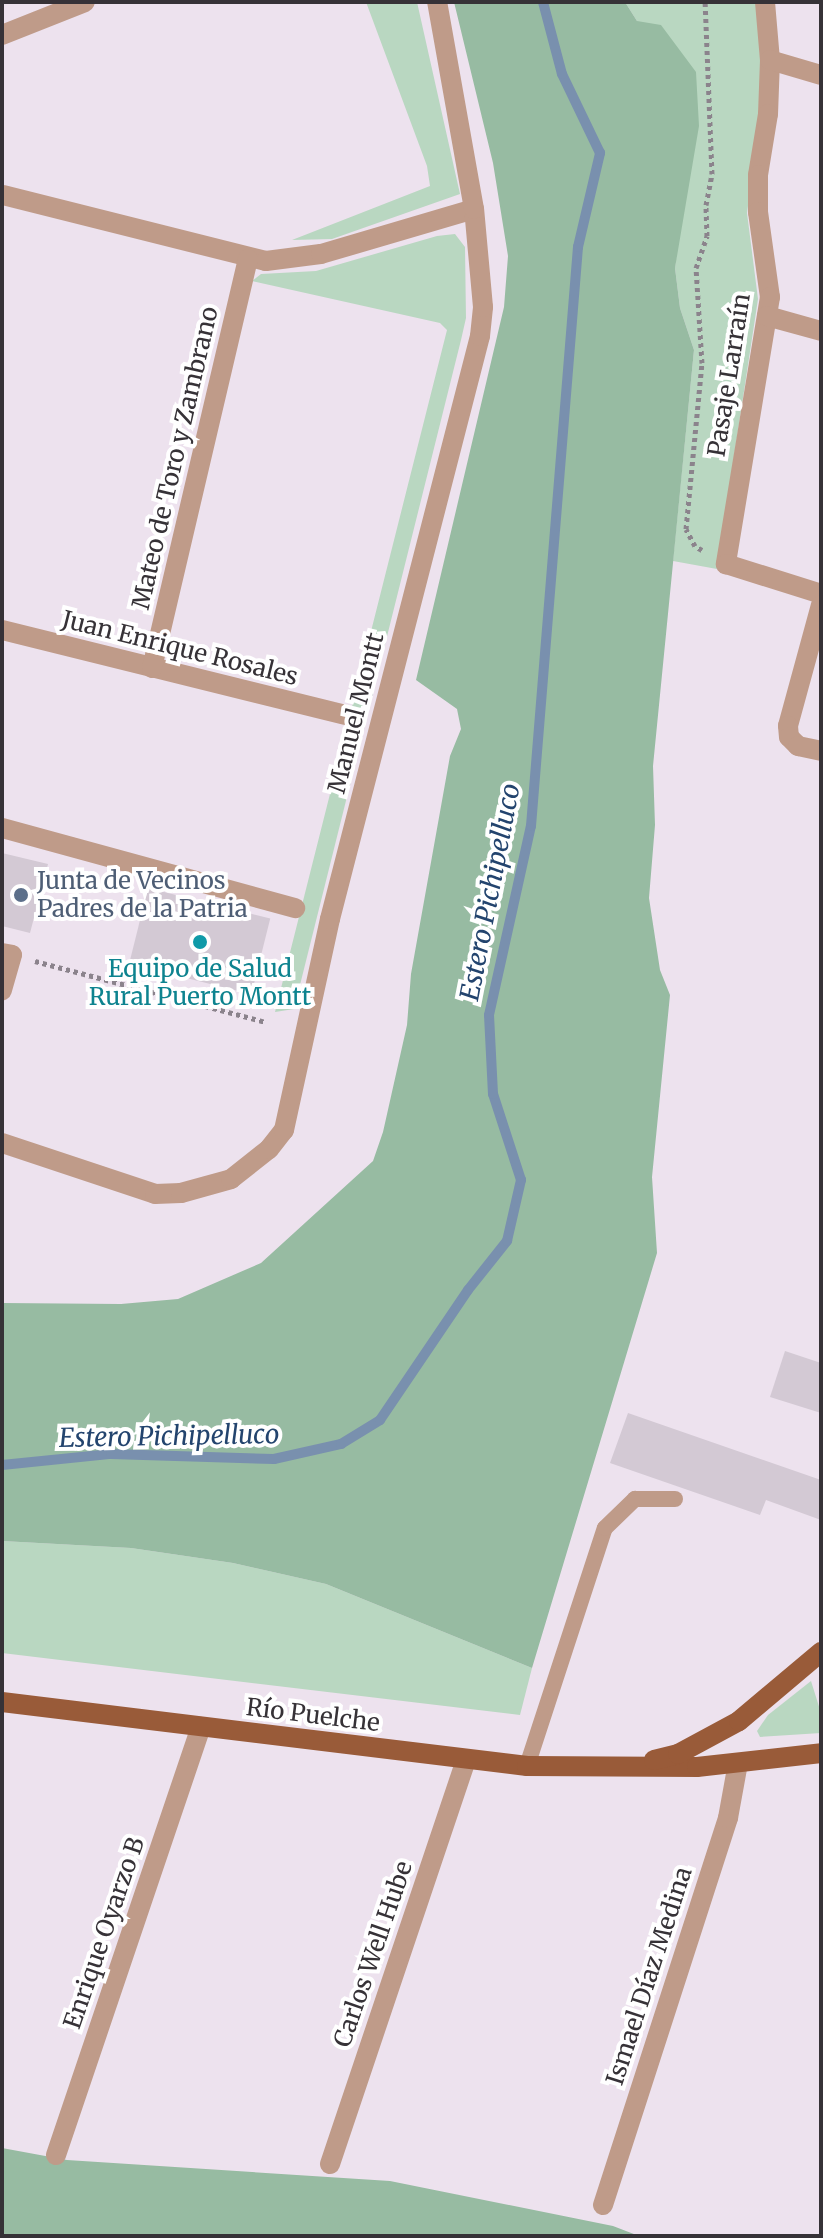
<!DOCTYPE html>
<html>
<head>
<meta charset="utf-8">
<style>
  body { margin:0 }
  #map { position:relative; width:823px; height:2238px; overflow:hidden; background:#ede2ee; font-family:Merriweather,serif }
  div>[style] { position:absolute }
  .green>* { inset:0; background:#b9d7c1 }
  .forest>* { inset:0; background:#97bba2 }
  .stream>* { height:10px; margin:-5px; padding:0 5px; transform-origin:5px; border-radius:5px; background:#7990ae }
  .building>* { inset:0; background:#d3c9d4; transform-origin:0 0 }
  .path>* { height:5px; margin-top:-2.5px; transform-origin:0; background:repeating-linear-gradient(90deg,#8b838c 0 4px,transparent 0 8px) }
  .service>* { height:16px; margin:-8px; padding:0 8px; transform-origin:8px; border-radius:8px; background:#bf9b89 }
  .minor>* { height:20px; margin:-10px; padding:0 10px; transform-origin:10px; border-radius:10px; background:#bf9b89 }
  .primary>* { height:20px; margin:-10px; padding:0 10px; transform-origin:10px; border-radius:10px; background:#995b39 }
  .dots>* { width:22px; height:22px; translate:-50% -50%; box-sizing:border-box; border:4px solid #fff; border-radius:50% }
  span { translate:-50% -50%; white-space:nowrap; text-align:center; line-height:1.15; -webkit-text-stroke:8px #fff; paint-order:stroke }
  .street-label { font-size:24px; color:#363237 }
  .service-label { font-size:24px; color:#4e5e75 }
  .left { translate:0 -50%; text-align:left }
  .culture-label { font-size:24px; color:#0d838f }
  .water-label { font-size:26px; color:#23446e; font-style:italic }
  .frame { position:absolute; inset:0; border:4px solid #363237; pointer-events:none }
</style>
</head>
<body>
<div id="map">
  <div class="green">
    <i style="clip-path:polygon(366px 2px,417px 2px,460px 194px,332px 239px,292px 240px,430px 186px,427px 166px)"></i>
    <i style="clip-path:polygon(625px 2px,759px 2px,761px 113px,747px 213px,758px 299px,717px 569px,673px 561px,694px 350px,680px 308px,675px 268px,679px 234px,637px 21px)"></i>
    <i style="clip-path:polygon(455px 234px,465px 247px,466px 318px,461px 340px,294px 1009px,275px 1012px,447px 330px,440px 323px,252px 281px,261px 274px,316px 271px,437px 236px)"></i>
    <i style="clip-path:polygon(2px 1541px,131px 1548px,233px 1563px,326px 1584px,532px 1668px,520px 1715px,2px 1653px)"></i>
    <i style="clip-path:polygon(811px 1681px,821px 1713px,821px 1733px,760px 1737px,757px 1731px,768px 1715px)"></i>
  </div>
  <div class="forest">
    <i style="clip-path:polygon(454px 2px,625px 2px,637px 21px,661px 25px,696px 72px,699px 126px,675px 268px,680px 308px,694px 350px,653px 766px,655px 825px,649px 898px,660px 970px,670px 995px,652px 1177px,657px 1253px,532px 1668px,326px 1584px,233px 1563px,131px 1548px,2px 1541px,2px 1303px,121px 1304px,178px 1299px,261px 1263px,373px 1161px,383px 1132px,407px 1025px,411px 974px,450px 756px,461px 729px,457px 709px,416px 680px,504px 307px,508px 256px,493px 163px)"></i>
    <i style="clip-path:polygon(2px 2148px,67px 2160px,390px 2181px,613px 2226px,639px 2236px,2px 2236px)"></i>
  </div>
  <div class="stream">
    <i style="left:2px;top:1465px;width:110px;rotate:-5.8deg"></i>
    <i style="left:111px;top:1454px;width:163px;rotate:1.8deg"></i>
    <i style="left:274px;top:1459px;width:69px;rotate:-12.6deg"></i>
    <i style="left:341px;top:1444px;width:46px;rotate:-31.6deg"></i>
    <i style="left:380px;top:1420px;width:157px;rotate:-55.9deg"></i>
    <i style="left:468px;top:1290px;width:63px;rotate:-51.5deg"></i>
    <i style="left:507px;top:1241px;width:63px;rotate:-77.1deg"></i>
    <i style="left:521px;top:1180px;width:90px;rotate:-108deg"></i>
    <i style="left:493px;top:1094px;width:79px;rotate:-92.9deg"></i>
    <i style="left:489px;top:1015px;width:194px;rotate:-77.5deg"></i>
    <i style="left:531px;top:826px;width:581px;rotate:-85.36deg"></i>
    <i style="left:578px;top:247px;width:97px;rotate:-76.8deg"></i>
    <i style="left:600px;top:153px;width:88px;rotate:-115.7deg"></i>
    <i style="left:562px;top:74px;width:74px;rotate:-104.8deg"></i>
  </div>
  <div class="building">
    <i style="clip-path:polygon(2px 853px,48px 864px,30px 933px,2px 926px)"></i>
    <i style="left:148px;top:888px;width:126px;height:78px;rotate:14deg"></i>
    <i style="clip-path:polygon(785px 1351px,821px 1363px,821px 1413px,770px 1397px)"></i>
    <i style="clip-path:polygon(628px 1413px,821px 1480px,821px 1520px,766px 1500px,760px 1515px,610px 1463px)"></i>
  </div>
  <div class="path">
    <i style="left:702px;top:550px;width:8px;rotate:-150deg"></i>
    <i style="left:695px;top:546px;width:19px;rotate:-118deg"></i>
    <i style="left:686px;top:529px;width:167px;rotate:-84.5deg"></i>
    <i style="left:702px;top:363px;width:95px;rotate:-93.6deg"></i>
    <i style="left:696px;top:268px;width:34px;rotate:-71deg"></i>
    <i style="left:707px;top:236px;width:31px;rotate:-92deg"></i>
    <i style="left:706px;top:205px;width:32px;rotate:-79deg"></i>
    <i style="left:712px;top:174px;width:172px;rotate:-92.3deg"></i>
    <i style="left:35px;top:961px;width:239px;rotate:14.8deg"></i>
  </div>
  <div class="service">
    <i style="left:527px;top:1766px;width:250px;rotate:-71.9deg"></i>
    <i style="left:605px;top:1528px;width:42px;rotate:-44deg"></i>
    <i style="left:635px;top:1499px;width:40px"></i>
  </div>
  <div class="minor">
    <i style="left:765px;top:2px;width:58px;rotate:85.1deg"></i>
    <i style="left:770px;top:60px;width:54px;rotate:92.1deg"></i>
    <i style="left:768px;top:114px;width:62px;rotate:99.3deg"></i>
    <i style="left:758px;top:175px;width:37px;rotate:90deg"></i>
    <i style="left:758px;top:212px;width:86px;rotate:82deg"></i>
    <i style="left:770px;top:297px;width:271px;rotate:99.4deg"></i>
    <i style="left:726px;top:564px;width:100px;rotate:17.5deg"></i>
    <i style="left:2px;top:35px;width:89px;rotate:-21.7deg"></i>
    <i style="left:770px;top:60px;width:53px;rotate:16.4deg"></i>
    <i style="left:3px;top:195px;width:271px;rotate:14.1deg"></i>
    <i style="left:266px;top:261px;width:55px;rotate:-7.3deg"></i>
    <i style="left:321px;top:254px;width:159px;rotate:-16.4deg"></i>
    <i style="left:767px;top:316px;width:56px;rotate:15.5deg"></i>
    <i style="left:821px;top:605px;width:125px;rotate:105.3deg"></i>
    <i style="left:788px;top:726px;width:11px;rotate:85deg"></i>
    <i style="left:789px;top:737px;width:13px;rotate:45deg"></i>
    <i style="left:798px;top:746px;width:24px;rotate:12deg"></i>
    <i style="left:2px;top:630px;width:353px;rotate:13.9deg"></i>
    <i style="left:152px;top:668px;width:420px;rotate:-76.8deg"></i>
    <i style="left:2px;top:828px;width:304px;rotate:15.3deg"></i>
    <i style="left:2px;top:953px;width:10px;rotate:11deg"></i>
    <i style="left:12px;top:955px;width:37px;rotate:106deg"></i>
    <i style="left:2px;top:1143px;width:161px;rotate:18.4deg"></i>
    <i style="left:155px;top:1194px;width:26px;rotate:-2deg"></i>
    <i style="left:181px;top:1193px;width:52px;rotate:-15.6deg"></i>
    <i style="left:231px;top:1179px;width:48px;rotate:-38.3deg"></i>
    <i style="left:269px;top:1149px;width:24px;rotate:-52deg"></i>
    <i style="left:284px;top:1130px;width:216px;rotate:-77.7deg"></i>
    <i style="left:330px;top:919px;width:602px;rotate:-75.57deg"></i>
    <i style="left:480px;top:336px;width:29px;rotate:-84deg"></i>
    <i style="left:483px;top:307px;width:98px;rotate:-95.2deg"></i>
    <i style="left:474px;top:209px;width:210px;rotate:-100.1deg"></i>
    <i style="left:56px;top:2155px;width:452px;rotate:-71.3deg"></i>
    <i style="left:330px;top:2164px;width:425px;rotate:-71.4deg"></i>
    <i style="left:603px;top:2205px;width:407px;rotate:-72.1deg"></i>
    <i style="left:728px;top:1818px;width:56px;rotate:-79.7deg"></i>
  </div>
  <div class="primary">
    <i style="left:2px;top:1702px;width:529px;rotate:6.95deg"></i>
    <i style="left:527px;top:1766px;width:170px;rotate:0.3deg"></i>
    <i style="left:697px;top:1767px;width:125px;rotate:-6.4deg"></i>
    <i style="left:654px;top:1760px;width:25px;rotate:-14deg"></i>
    <i style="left:678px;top:1754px;width:69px;rotate:-28.4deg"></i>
    <i style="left:739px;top:1721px;width:107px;rotate:-40.1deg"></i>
  </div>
  <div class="dots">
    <i style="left:21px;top:895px;background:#5c6f8a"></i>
    <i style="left:200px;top:942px;background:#0f9aa8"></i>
  </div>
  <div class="street-label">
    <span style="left:729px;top:375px;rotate:-81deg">Pasaje Larraín</span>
    <span style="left:175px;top:458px;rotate:-77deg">Mateo de Toro y Zambrano</span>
    <span style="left:180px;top:648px;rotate:14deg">Juan Enrique Rosales</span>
    <span style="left:356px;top:713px;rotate:-76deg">Manuel Montt</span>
    <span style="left:313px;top:1715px;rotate:7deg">Río Puelche</span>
    <span style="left:104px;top:1933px;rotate:-71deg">Enrique Oyarzo B</span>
    <span style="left:373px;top:1954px;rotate:-71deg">Carlos Well Hube</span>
    <span style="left:649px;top:1976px;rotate:-72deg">Ismael Díaz Medina</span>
  </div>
  <div class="service-label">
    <span class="left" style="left:37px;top:895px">Junta de Vecinos<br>Padres de la Patria</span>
  </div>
  <div class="culture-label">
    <span style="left:200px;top:983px">Equipo de Salud<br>Rural Puerto Montt</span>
  </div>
  <div class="water-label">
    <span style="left:490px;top:892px;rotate:-79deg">Estero Pichipelluco</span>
    <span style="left:169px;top:1436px;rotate:-1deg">Estero Pichipelluco</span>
  </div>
  <div class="frame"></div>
</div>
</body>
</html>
